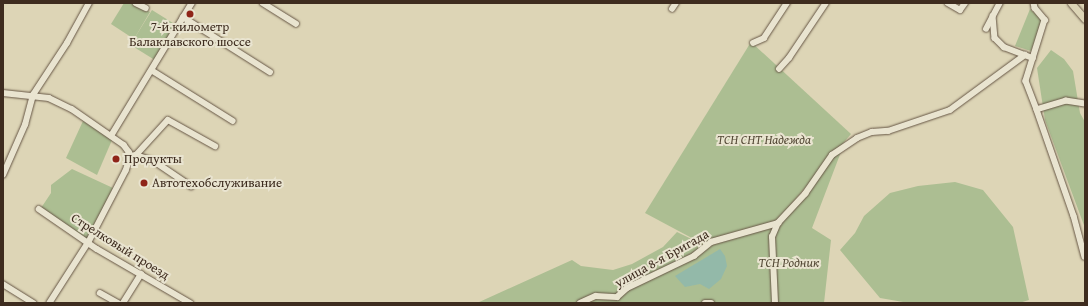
<!DOCTYPE html>
<html>
<head>
<meta charset="utf-8">
<style>
  body { margin:0 }
  #map { position:relative; width:1088px; height:306px; overflow:hidden; background:#ddd5b6; font-family:"Gentium Book Plus",serif }
  div>[style] { position:absolute }
  .green>* { inset:0; background:#acbe92; transform-origin:0 0 }
  .water>* { inset:0; background:#93b9a9 }
  .roads { filter:drop-shadow(0 0 1px #665645) drop-shadow(0 0 1px #665645) }
  .minor>* { height:5.5px; margin:-2.75px; padding:0 2.75px; transform-origin:2.75px; border-radius:2.75px; background:#e9e4d0 }
  .major>* { height:7px; margin:-3.5px; padding:0 3.5px; transform-origin:3.5px; border-radius:3.5px; background:#ddd5b6 }
  .dots>* { width:11px; height:11px; translate:-50% -50%; box-sizing:border-box; border:2px solid #e9e4d0; border-radius:50% }
  span { translate:-50% -50%; white-space:nowrap; text-align:center; line-height:1.15; -webkit-text-stroke:4px #e9e4d0; paint-order:stroke }
  .poi-label { font-size:13px; color:#3e2c1f }
  .left { translate:0 -50%; text-align:left }
  .park-label { font-size:13px; color:#544936; font-style:italic }
  .street-label { font-size:13px; color:#3e2c1f }
  .frame { position:absolute; inset:0; border:4px solid #3e2c1f; pointer-events:none }
</style>
</head>
<body>
<div id="map">
  <div class="green">
    <i style="clip-path:polygon(124px 3px,133px 3px,150px 12px,134px 39px,111px 24px)"></i>
    <i style="clip-path:polygon(1030px 9px,1042px 20px,1031px 51px,1015px 46px)"></i>
    <i style="left:152px;top:10px;width:28px;height:41px;rotate:32deg"></i>
    <i style="clip-path:polygon(751px 42px,851px 134px,776px 222px,703px 244px,645px 213px)"></i>
    <i style="clip-path:polygon(1051px 50px,1064px 59px,1073px 71px,1080px 113px,1085px 122px,1085px 228px,1045px 120px,1037px 68px)"></i>
    <i style="clip-path:polygon(83px 121px,112px 140px,97px 175px,66px 158px)"></i>
    <i style="clip-path:polygon(844px 144px,812px 228px,831px 240px,824px 303px,477px 303px,572px 260px,581px 266px,613px 270px,632px 264px,663px 247px,677px 232px,704px 245px,774px 225px)"></i>
    <i style="clip-path:polygon(72px 169px,113px 188px,87px 239px,41px 208px,51px 193px,51px 185px)"></i>
    <i style="clip-path:polygon(955px 182px,983px 190px,1013px 227px,1029px 300px,1019px 303px,909px 303px,880px 298px,840px 250px,855px 233px,864px 216px,890px 193px,918px 186px)"></i>
  </div>
  <div class="water">
    <i style="clip-path:polygon(720px 249px,725px 256px,727px 266px,721px 279px,709px 289px,700px 284px,685px 287px,675px 276px)"></i>
  </div>
  <div class="roads">
    <div class="minor">
      <i style="left:136px;top:3px;width:11px;rotate:27deg"></i>
      <i style="left:263px;top:3px;width:39px;rotate:32deg"></i>
      <i style="left:948px;top:3px;width:14px;rotate:30deg"></i>
      <i style="left:960px;top:10px;width:9px;rotate:-54deg"></i>
      <i style="left:1034px;top:3px;width:5px;rotate:79deg"></i>
      <i style="left:1035px;top:8px;width:16px;rotate:50deg"></i>
      <i style="left:1045px;top:20px;width:64px;rotate:107.3deg"></i>
      <i style="left:1026px;top:81px;width:31px;rotate:69deg"></i>
      <i style="left:672px;top:9px;width:7px;rotate:-56deg"></i>
      <i style="left:993px;top:16px;width:22px;rotate:85deg"></i>
      <i style="left:995px;top:38px;width:13px;rotate:45deg"></i>
      <i style="left:1004px;top:47px;width:31px;rotate:21deg"></i>
      <i style="left:183px;top:17px;width:103px;rotate:32.3deg"></i>
      <i style="left:986px;top:29px;width:30px;rotate:-62deg"></i>
      <i style="left:753px;top:43px;width:12px;rotate:-24deg"></i>
      <i style="left:764px;top:38px;width:42px;rotate:-56.7deg"></i>
      <i style="left:779px;top:69px;width:15px;rotate:-48deg"></i>
      <i style="left:789px;top:58px;width:66px;rotate:-56.1deg"></i>
      <i style="left:153px;top:71px;width:94px;rotate:32deg"></i>
      <i style="left:3px;top:93px;width:46px;rotate:6.2deg"></i>
      <i style="left:49px;top:98px;width:25px;rotate:26deg"></i>
      <i style="left:72px;top:109px;width:63px;rotate:34.7deg"></i>
      <i style="left:124px;top:145px;width:9px;rotate:54deg"></i>
      <i style="left:129px;top:152px;width:10px;rotate:90deg"></i>
      <i style="left:129px;top:162px;width:9px;rotate:108deg"></i>
      <i style="left:126px;top:171px;width:80px;rotate:117.5deg"></i>
      <i style="left:89px;top:242px;width:72px;rotate:122.6deg"></i>
      <i style="left:1085px;top:104px;width:19px;rotate:-171deg"></i>
      <i style="left:1066px;top:101px;width:30px;rotate:163deg"></i>
      <i style="left:1037px;top:110px;width:112px;rotate:70.8deg"></i>
      <i style="left:1074px;top:216px;width:42px;rotate:75deg"></i>
      <i style="left:111px;top:136px;width:156px;rotate:-58.7deg"></i>
      <i style="left:136px;top:155px;width:19px;rotate:18deg"></i>
      <i style="left:154px;top:161px;width:45px;rotate:34deg"></i>
      <i style="left:129px;top:156px;width:7px;rotate:-8deg"></i>
      <i style="left:136px;top:155px;width:47px;rotate:-47.6deg"></i>
      <i style="left:168px;top:120px;width:54px;rotate:29deg"></i>
      <i style="left:3px;top:175px;width:55px;rotate:-66.3deg"></i>
      <i style="left:25px;top:125px;width:31px;rotate:-75deg"></i>
      <i style="left:33px;top:95px;width:62px;rotate:-56.8deg"></i>
      <i style="left:67px;top:43px;width:46px;rotate:-61.2deg"></i>
      <i style="left:39px;top:209px;width:70px;rotate:34.6deg"></i>
      <i style="left:97px;top:249px;width:108px;rotate:30.1deg"></i>
      <i style="left:3px;top:284px;width:36px;rotate:32deg"></i>
      <i style="left:100px;top:293px;width:21px;rotate:29deg"></i>
      <i style="left:123px;top:303px;width:34px;rotate:-58deg"></i>
      <i style="left:580px;top:303px;width:17px;rotate:-24deg"></i>
      <i style="left:596px;top:296px;width:21px;rotate:3deg"></i>
      <i style="left:617px;top:297px;width:13px;rotate:-42deg"></i>
      <i style="left:627px;top:288px;width:74px;rotate:-25.5deg"></i>
      <i style="left:694px;top:256px;width:22px;rotate:-39deg"></i>
      <i style="left:711px;top:242px;width:70px;rotate:-15.8deg"></i>
      <i style="left:705px;top:303px;width:6px"></i>
      <i style="left:775px;top:303px;width:66px;rotate:-92.6deg"></i>
      <i style="left:772px;top:237px;width:15px;rotate:-67deg"></i>
      <i style="left:778px;top:223px;width:40px;rotate:-47deg"></i>
      <i style="left:805px;top:194px;width:47px;rotate:-55.3deg"></i>
      <i style="left:832px;top:155px;width:30px;rotate:-34deg"></i>
      <i style="left:857px;top:138px;width:16px;rotate:-22deg"></i>
      <i style="left:872px;top:132px;width:16px;rotate:-4deg"></i>
      <i style="left:888px;top:131px;width:65px;rotate:-18.7deg"></i>
      <i style="left:950px;top:110px;width:93px;rotate:-36.3deg"></i>
    </div>
    <div class="major">
      <i style="left:1071px;top:3px;width:21px;rotate:49deg"></i>
    </div>
  </div>
  <div class="dots">
    <i style="left:190px;top:14px;background:#8f2418"></i>
    <i style="left:116px;top:159px;background:#8f2418"></i>
    <i style="left:144px;top:183px;background:#8f2418"></i>
  </div>
  <div class="poi-label">
    <span style="left:190px;top:35px">7-й километр<br>Балаклавского шоссе</span>
    <span class="left" style="left:124px;top:159px">Продукты</span>
    <span class="left" style="left:152px;top:183px">Автотехобслуживание</span>
  </div>
  <div class="park-label">
    <span style="left:764px;top:140px">ТСН СНТ Надежда</span>
    <span style="left:789px;top:263px">ТСН Родник</span>
  </div>
  <div class="street-label">
    <span style="left:120px;top:247px;rotate:32deg">Стрелковый проезд</span>
    <span style="left:662px;top:259px;rotate:-29deg">улица 8-я Бригада</span>
  </div>
  <div class="frame"></div>
</div>
</body>
</html>
